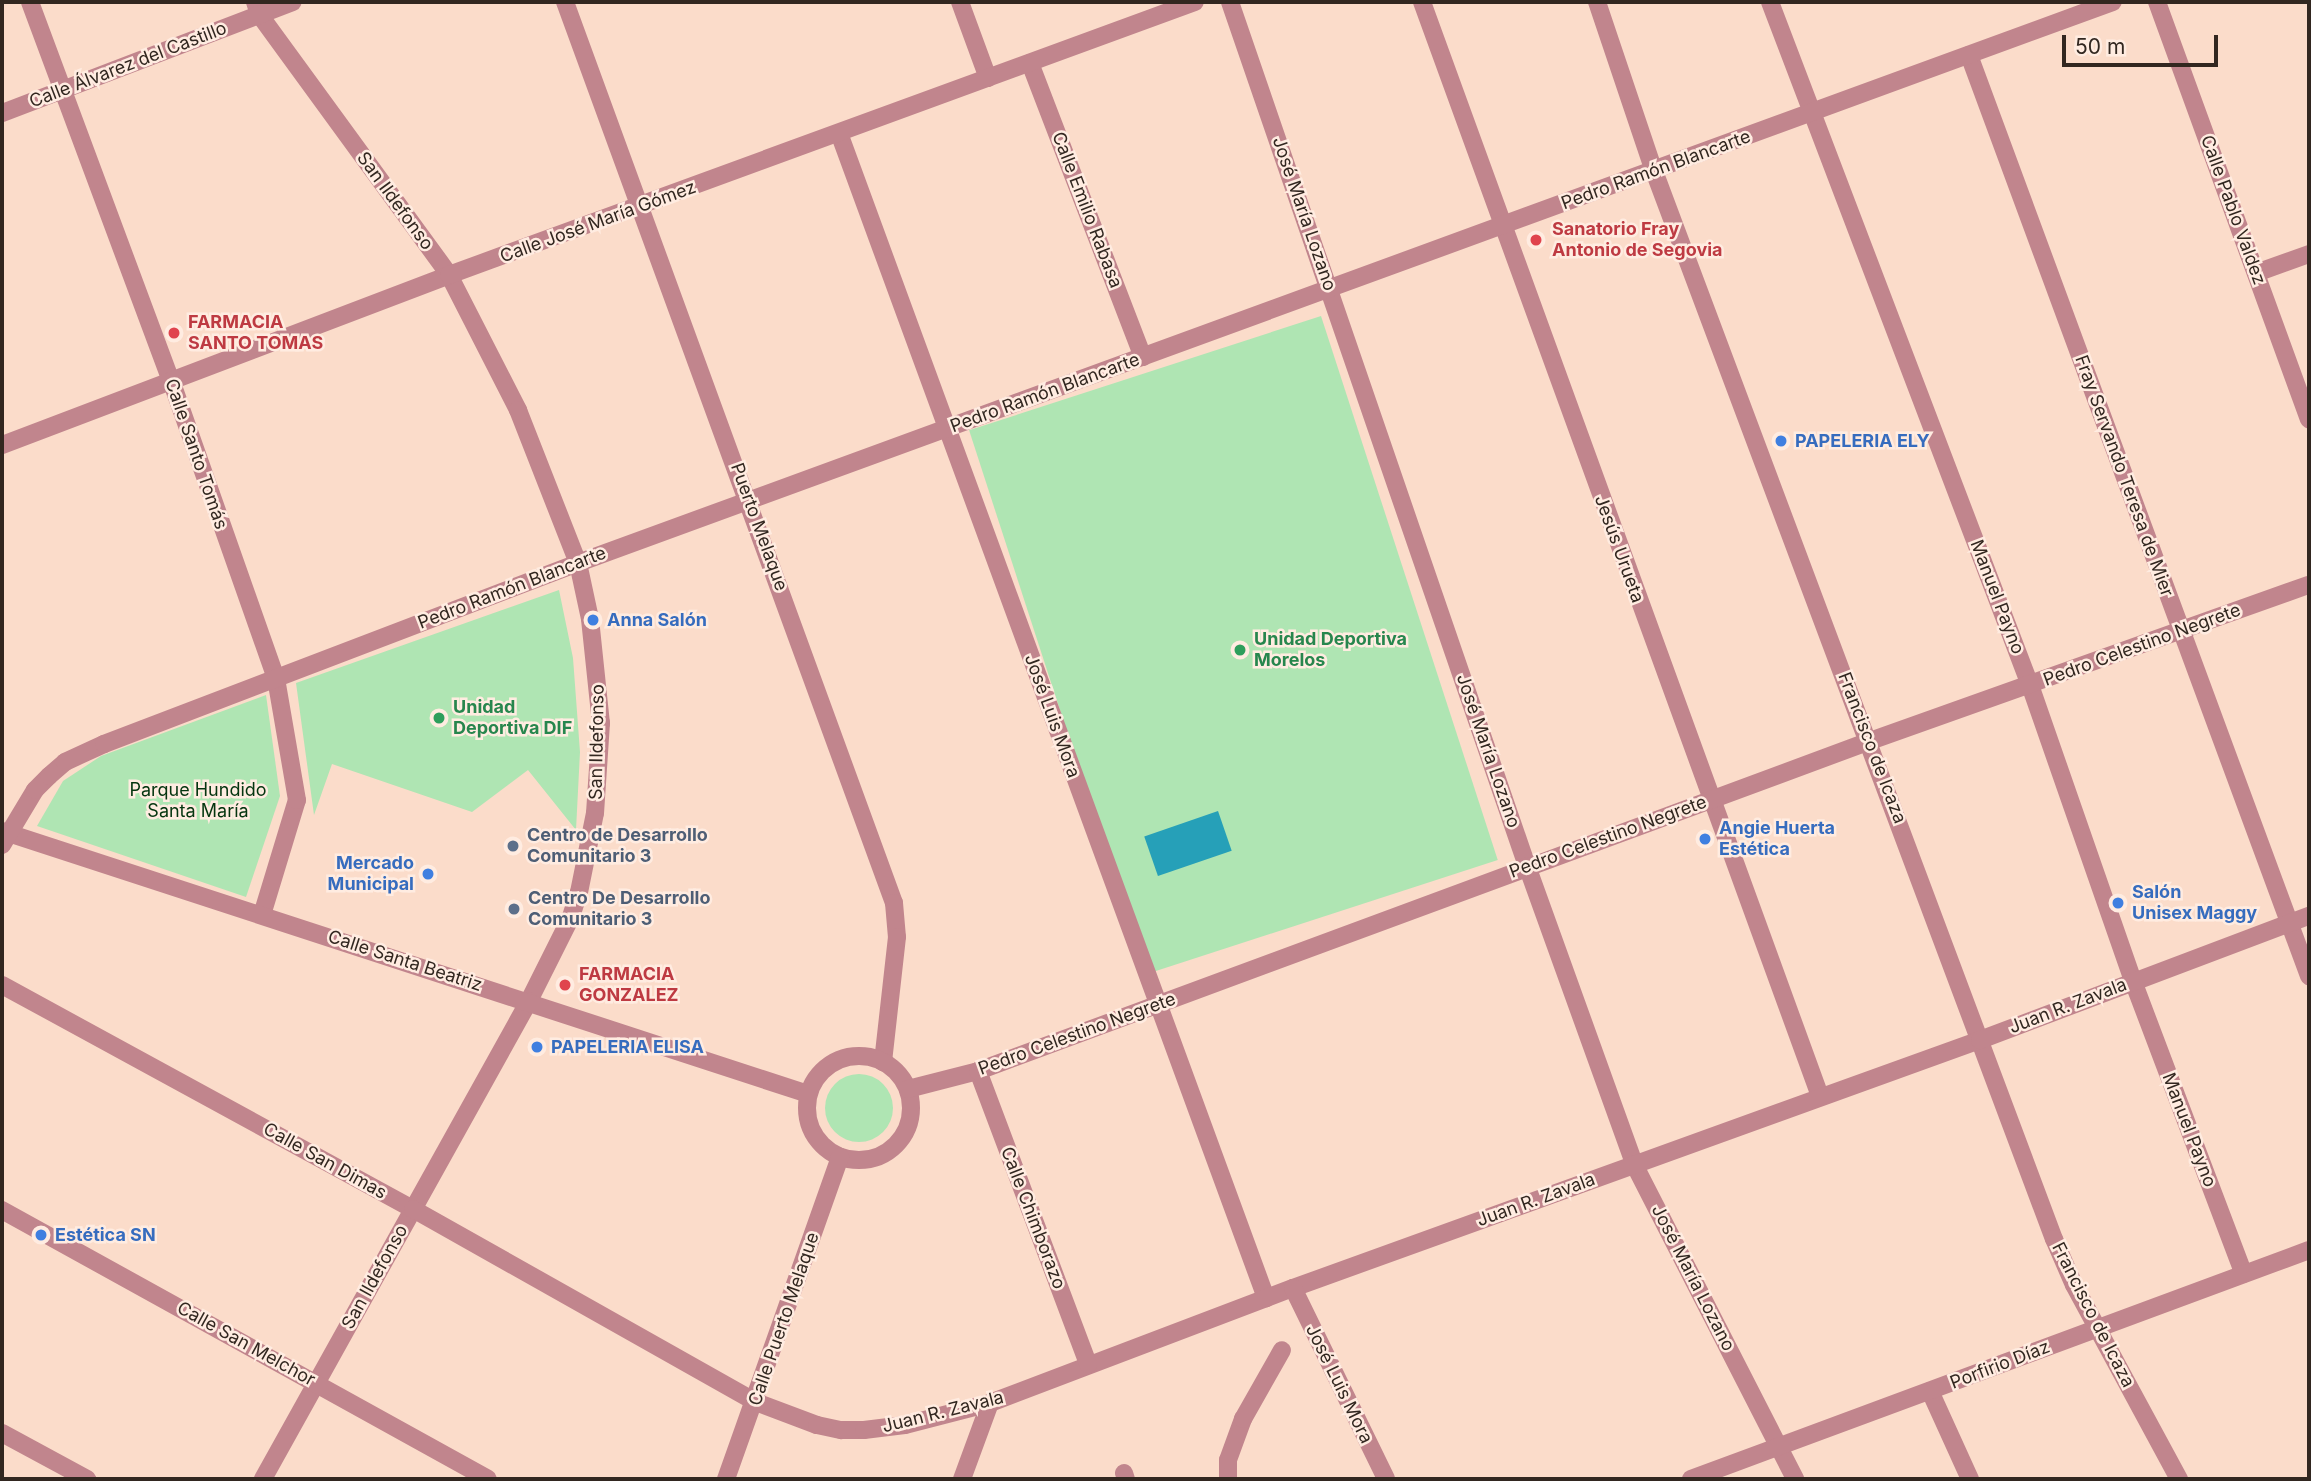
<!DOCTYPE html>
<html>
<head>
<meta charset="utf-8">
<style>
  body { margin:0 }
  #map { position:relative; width:2311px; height:1481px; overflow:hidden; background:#fbdcca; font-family:Inter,sans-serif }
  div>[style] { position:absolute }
  .green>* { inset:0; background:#afe5b3; transform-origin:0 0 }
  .round { border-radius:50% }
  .water>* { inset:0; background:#26a0b8; transform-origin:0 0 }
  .pedestrian>* { height:18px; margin:-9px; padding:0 9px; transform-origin:9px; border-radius:9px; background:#c1858d }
  .minor>* { height:18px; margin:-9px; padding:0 9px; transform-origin:9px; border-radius:9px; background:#c1858d }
  .minor>.ring { margin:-9px; padding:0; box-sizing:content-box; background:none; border:18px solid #c1858d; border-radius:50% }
  .tertiary>* { height:18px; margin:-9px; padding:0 9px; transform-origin:9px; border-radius:9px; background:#c1858d }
  .dots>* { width:19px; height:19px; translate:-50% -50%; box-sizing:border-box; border:4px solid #ffece1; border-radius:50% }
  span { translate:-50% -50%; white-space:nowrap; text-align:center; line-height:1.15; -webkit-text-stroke:5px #ffece1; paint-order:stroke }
  .street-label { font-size:18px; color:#322720 }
  .health-label { font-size:18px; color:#be3a42; font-weight:700 }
  .left { translate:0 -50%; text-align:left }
  .shop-label { font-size:18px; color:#366cbe; font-weight:700 }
  .right { translate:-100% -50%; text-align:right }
  .leisure-label { font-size:18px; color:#27864d; font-weight:700 }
  .park-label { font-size:18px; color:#04350f }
  .service-label { font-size:18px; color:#4e5e75; font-weight:700 }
  .frame { position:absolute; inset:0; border:4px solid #322720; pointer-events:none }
  .scale { position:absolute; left:2062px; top:35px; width:156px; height:32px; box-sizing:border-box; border:4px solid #322720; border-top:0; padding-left:9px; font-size:21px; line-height:24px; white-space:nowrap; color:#322720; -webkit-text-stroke:5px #ffece1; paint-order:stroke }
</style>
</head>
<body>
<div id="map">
  <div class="green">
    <i style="left:1321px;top:316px;width:572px;height:370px;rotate:72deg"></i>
    <i style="clip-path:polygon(559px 590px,573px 658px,580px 752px,576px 830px,528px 770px,472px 812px,332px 764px,314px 815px,296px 683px)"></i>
    <i style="clip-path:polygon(266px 695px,280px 796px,246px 897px,37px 826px,63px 781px,101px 756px)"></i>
    <i class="round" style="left:825px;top:1074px;width:68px;height:68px"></i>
  </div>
  <div class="water">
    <i style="left:1218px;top:811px;width:42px;height:78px;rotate:71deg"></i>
  </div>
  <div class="pedestrian">
    <i style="left:262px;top:915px;width:120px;rotate:-73.1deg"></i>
    <i style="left:297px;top:800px;width:123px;rotate:-99.8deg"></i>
  </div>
  <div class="minor">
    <i style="left:30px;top:2px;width:407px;rotate:69.6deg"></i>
    <i style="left:172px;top:383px;width:314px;rotate:70.6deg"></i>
    <i style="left:255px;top:2px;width:13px;rotate:72deg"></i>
    <i style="left:259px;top:14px;width:323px;rotate:53.9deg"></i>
    <i style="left:449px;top:275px;width:152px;rotate:62.9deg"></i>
    <i style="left:518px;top:410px;width:164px;rotate:68.6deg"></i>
    <i style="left:578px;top:563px;width:57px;rotate:77.9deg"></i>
    <i style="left:590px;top:619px;width:105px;rotate:84deg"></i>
    <i style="left:601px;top:723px;width:90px;rotate:93.8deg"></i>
    <i style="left:595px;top:813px;width:81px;rotate:101.4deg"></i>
    <i style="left:579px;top:892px;width:28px;rotate:108deg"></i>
    <i style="left:570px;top:919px;width:92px;rotate:116.6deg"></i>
    <i style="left:529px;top:1001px;width:547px;rotate:119.1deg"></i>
    <i style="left:565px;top:2px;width:959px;rotate:69.94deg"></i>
    <i style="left:894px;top:903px;width:34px;rotate:85deg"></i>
    <i style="left:897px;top:937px;width:126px;rotate:96.4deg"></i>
    <i style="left:960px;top:2px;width:81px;rotate:69.8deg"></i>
    <i style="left:1230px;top:2px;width:914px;rotate:71.03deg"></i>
    <i style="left:1527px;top:866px;width:317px;rotate:70.2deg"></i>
    <i style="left:1634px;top:1164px;width:354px;rotate:62.9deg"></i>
    <i style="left:1422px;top:2px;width:1164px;rotate:70.01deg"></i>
    <i style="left:1597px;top:2px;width:178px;rotate:71.4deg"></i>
    <i style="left:1654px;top:171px;width:1140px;rotate:69.47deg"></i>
    <i style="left:2054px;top:1239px;width:50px;rotate:66.5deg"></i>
    <i style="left:2074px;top:1285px;width:221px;rotate:61.6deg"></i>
    <i style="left:1770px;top:2px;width:731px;rotate:69.16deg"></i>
    <i style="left:2030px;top:685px;width:313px;rotate:70.8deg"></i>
    <i style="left:2133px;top:981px;width:313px;rotate:69.3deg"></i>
    <i style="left:1969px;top:55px;width:982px;rotate:69.74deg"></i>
    <i style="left:1030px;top:63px;width:315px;rotate:69deg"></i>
    <i style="left:2px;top:113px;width:311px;rotate:-20.9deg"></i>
    <i style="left:839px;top:133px;width:1241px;rotate:69.87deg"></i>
    <i style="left:2256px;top:273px;width:56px;rotate:-19.7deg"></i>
    <i style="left:2px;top:445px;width:478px;rotate:-20.8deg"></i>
    <i style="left:449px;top:275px;width:794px;rotate:-20.1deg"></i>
    <i style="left:2px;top:831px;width:848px;rotate:18.07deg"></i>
    <i style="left:2px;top:845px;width:64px;rotate:-59deg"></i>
    <i style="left:35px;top:790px;width:20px;rotate:-45deg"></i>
    <i style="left:49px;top:776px;width:21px;rotate:-41deg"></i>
    <i style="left:65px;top:762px;width:43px;rotate:-24.8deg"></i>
    <i style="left:104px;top:744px;width:507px;rotate:-20.9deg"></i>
    <i style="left:578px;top:563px;width:1634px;rotate:-20.08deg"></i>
    <i style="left:2px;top:985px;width:468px;rotate:28.6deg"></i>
    <i style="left:413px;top:1209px;width:394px;rotate:29.4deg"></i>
    <i style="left:756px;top:1402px;width:65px;rotate:20.7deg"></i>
    <i style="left:817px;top:1425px;width:25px;rotate:12deg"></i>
    <i style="left:841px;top:1430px;width:23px"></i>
    <i style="left:864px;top:1430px;width:41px;rotate:-7deg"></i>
    <i style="left:905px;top:1425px;width:88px;rotate:-14.5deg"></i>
    <i style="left:990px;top:1403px;width:324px;rotate:-20.8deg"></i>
    <i style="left:1293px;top:1288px;width:730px;rotate:-19.85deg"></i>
    <i style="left:1980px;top:1040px;width:352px;rotate:-20.7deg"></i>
    <i class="ring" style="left:807px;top:1056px;width:86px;height:86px"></i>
    <i style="left:978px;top:1071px;width:313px;rotate:69.4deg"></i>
    <i style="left:908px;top:1089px;width:72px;rotate:-14.4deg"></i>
    <i style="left:978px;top:1071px;width:951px;rotate:-20.3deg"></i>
    <i style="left:1870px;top:741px;width:466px;rotate:-19.6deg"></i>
    <i style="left:2px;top:1210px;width:555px;rotate:28.96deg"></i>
    <i style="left:1293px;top:1288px;width:212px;rotate:64deg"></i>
    <i style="left:1930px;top:1391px;width:97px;rotate:65.6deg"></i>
    <i style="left:2px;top:1433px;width:97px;rotate:28.4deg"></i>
    <i style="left:1124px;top:1473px;width:6px;rotate:72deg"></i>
    <i style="left:726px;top:1479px;width:342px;rotate:-70.5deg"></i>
    <i style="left:962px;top:1479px;width:81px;rotate:-69.8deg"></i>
    <i style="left:1228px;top:1479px;width:19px;rotate:-90deg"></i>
    <i style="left:1228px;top:1460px;width:44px;rotate:-69.9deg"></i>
    <i style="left:1243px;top:1419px;width:79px;rotate:-60.5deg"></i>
    <i style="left:1691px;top:1479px;width:659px;rotate:-20.33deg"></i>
  </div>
  <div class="tertiary">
    <i style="left:2157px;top:2px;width:444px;rotate:70deg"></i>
  </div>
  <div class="dots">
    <i style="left:1536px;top:240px;background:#e0444e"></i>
    <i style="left:174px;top:333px;background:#e0444e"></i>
    <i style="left:1781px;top:441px;background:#3f7fe0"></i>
    <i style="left:593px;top:620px;background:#3f7fe0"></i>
    <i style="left:1240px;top:650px;background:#2e9e5b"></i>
    <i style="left:439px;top:718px;background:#2e9e5b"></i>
    <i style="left:1705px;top:839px;background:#3f7fe0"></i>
    <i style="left:513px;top:846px;background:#5c6f8a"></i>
    <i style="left:428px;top:874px;background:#3f7fe0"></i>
    <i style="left:2118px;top:903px;background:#3f7fe0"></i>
    <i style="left:514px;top:909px;background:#5c6f8a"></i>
    <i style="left:565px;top:985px;background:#e0444e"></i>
    <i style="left:537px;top:1047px;background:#3f7fe0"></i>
    <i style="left:41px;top:1235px;background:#3f7fe0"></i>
  </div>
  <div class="street-label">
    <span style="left:128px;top:65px;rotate:-21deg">Calle Álvarez del Castillo</span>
    <span style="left:1656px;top:170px;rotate:-20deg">Pedro Ramón Blancarte</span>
    <span style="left:395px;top:201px;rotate:54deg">San Ildefonso</span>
    <span style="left:1087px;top:210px;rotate:69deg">Calle Emilio Rabasa</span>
    <span style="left:2233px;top:210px;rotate:70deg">Calle Pablo Valdez</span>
    <span style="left:1304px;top:214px;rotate:71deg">José María Lozano</span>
    <span style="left:598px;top:222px;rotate:-20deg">Calle José María Gómez</span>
    <span style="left:1045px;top:393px;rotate:-20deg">Pedro Ramón Blancarte</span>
    <span style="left:196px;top:454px;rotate:71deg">Calle Santo Tomás</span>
    <span style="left:2124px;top:476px;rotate:70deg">Fray Servando Teresa de Mier</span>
    <span style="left:759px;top:527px;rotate:70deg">Puerto Melaque</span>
    <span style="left:1619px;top:549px;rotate:70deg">Jesús Urueta</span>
    <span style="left:512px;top:588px;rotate:-21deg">Pedro Ramón Blancarte</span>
    <span style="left:1997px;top:597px;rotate:69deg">Manuel Payno</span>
    <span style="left:2142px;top:645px;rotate:-20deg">Pedro Celestino Negrete</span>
    <span style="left:1052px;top:716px;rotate:70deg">José Luis Mora</span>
    <span style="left:597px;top:742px;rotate:-89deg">San Ildefonso</span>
    <span style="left:1872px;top:748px;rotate:69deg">Francisco de Icaza</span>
    <span style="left:1488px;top:751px;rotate:71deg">José María Lozano</span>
    <span style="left:1608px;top:837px;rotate:-20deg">Pedro Celestino Negrete</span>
    <span style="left:405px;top:961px;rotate:18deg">Calle Santa Beatriz</span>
    <span style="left:2068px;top:1006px;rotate:-21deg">Juan R. Zavala</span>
    <span style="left:1077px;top:1034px;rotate:-20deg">Pedro Celestino Negrete</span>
    <span style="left:2189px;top:1130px;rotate:69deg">Manuel Payno</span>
    <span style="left:325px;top:1161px;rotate:29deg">Calle San Dimas</span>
    <span style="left:1536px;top:1200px;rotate:-20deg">Juan R. Zavala</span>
    <span style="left:1033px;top:1218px;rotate:69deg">Calle Chimborazo</span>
    <span style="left:375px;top:1277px;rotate:-61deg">San Ildefonso</span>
    <span style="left:1693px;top:1278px;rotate:63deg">José María Lozano</span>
    <span style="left:2093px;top:1315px;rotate:63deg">Francisco de Icaza</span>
    <span style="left:784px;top:1319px;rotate:-71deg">Calle Puerto Melaque</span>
    <span style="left:246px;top:1344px;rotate:29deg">Calle San Melchor</span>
    <span style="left:2000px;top:1365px;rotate:-21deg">Porfirio Díaz</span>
    <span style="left:1339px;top:1384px;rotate:64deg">José Luis Mora</span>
    <span style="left:943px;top:1412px;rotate:-14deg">Juan R. Zavala</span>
  </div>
  <div class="health-label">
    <span class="left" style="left:1552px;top:240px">Sanatorio Fray<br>Antonio de Segovia</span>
    <span class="left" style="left:188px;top:333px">FARMACIA<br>SANTO TOMAS</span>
    <span class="left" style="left:579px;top:985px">FARMACIA<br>GONZALEZ</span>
  </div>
  <div class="shop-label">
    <span class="left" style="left:1795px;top:441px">PAPELERIA ELY</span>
    <span class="left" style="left:607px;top:620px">Anna Salón</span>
    <span class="left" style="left:1719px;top:839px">Angie Huerta<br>Estética</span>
    <span class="right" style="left:414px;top:874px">Mercado<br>Municipal</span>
    <span class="left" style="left:2132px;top:903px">Salón<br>Unisex Maggy</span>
    <span class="left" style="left:551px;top:1047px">PAPELERIA ELISA</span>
    <span class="left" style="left:55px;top:1235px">Estética SN</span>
  </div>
  <div class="leisure-label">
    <span class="left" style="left:1254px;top:650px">Unidad Deportiva<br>Morelos</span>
    <span class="left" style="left:453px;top:718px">Unidad<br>Deportiva DIF</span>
  </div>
  <div class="park-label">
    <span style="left:198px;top:801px">Parque Hundido<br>Santa María</span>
  </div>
  <div class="service-label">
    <span class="left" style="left:527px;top:846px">Centro de Desarrollo<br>Comunitario 3</span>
    <span class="left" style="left:528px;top:909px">Centro De Desarrollo<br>Comunitario 3</span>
  </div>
  <div class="frame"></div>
  <div class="scale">50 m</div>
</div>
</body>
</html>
